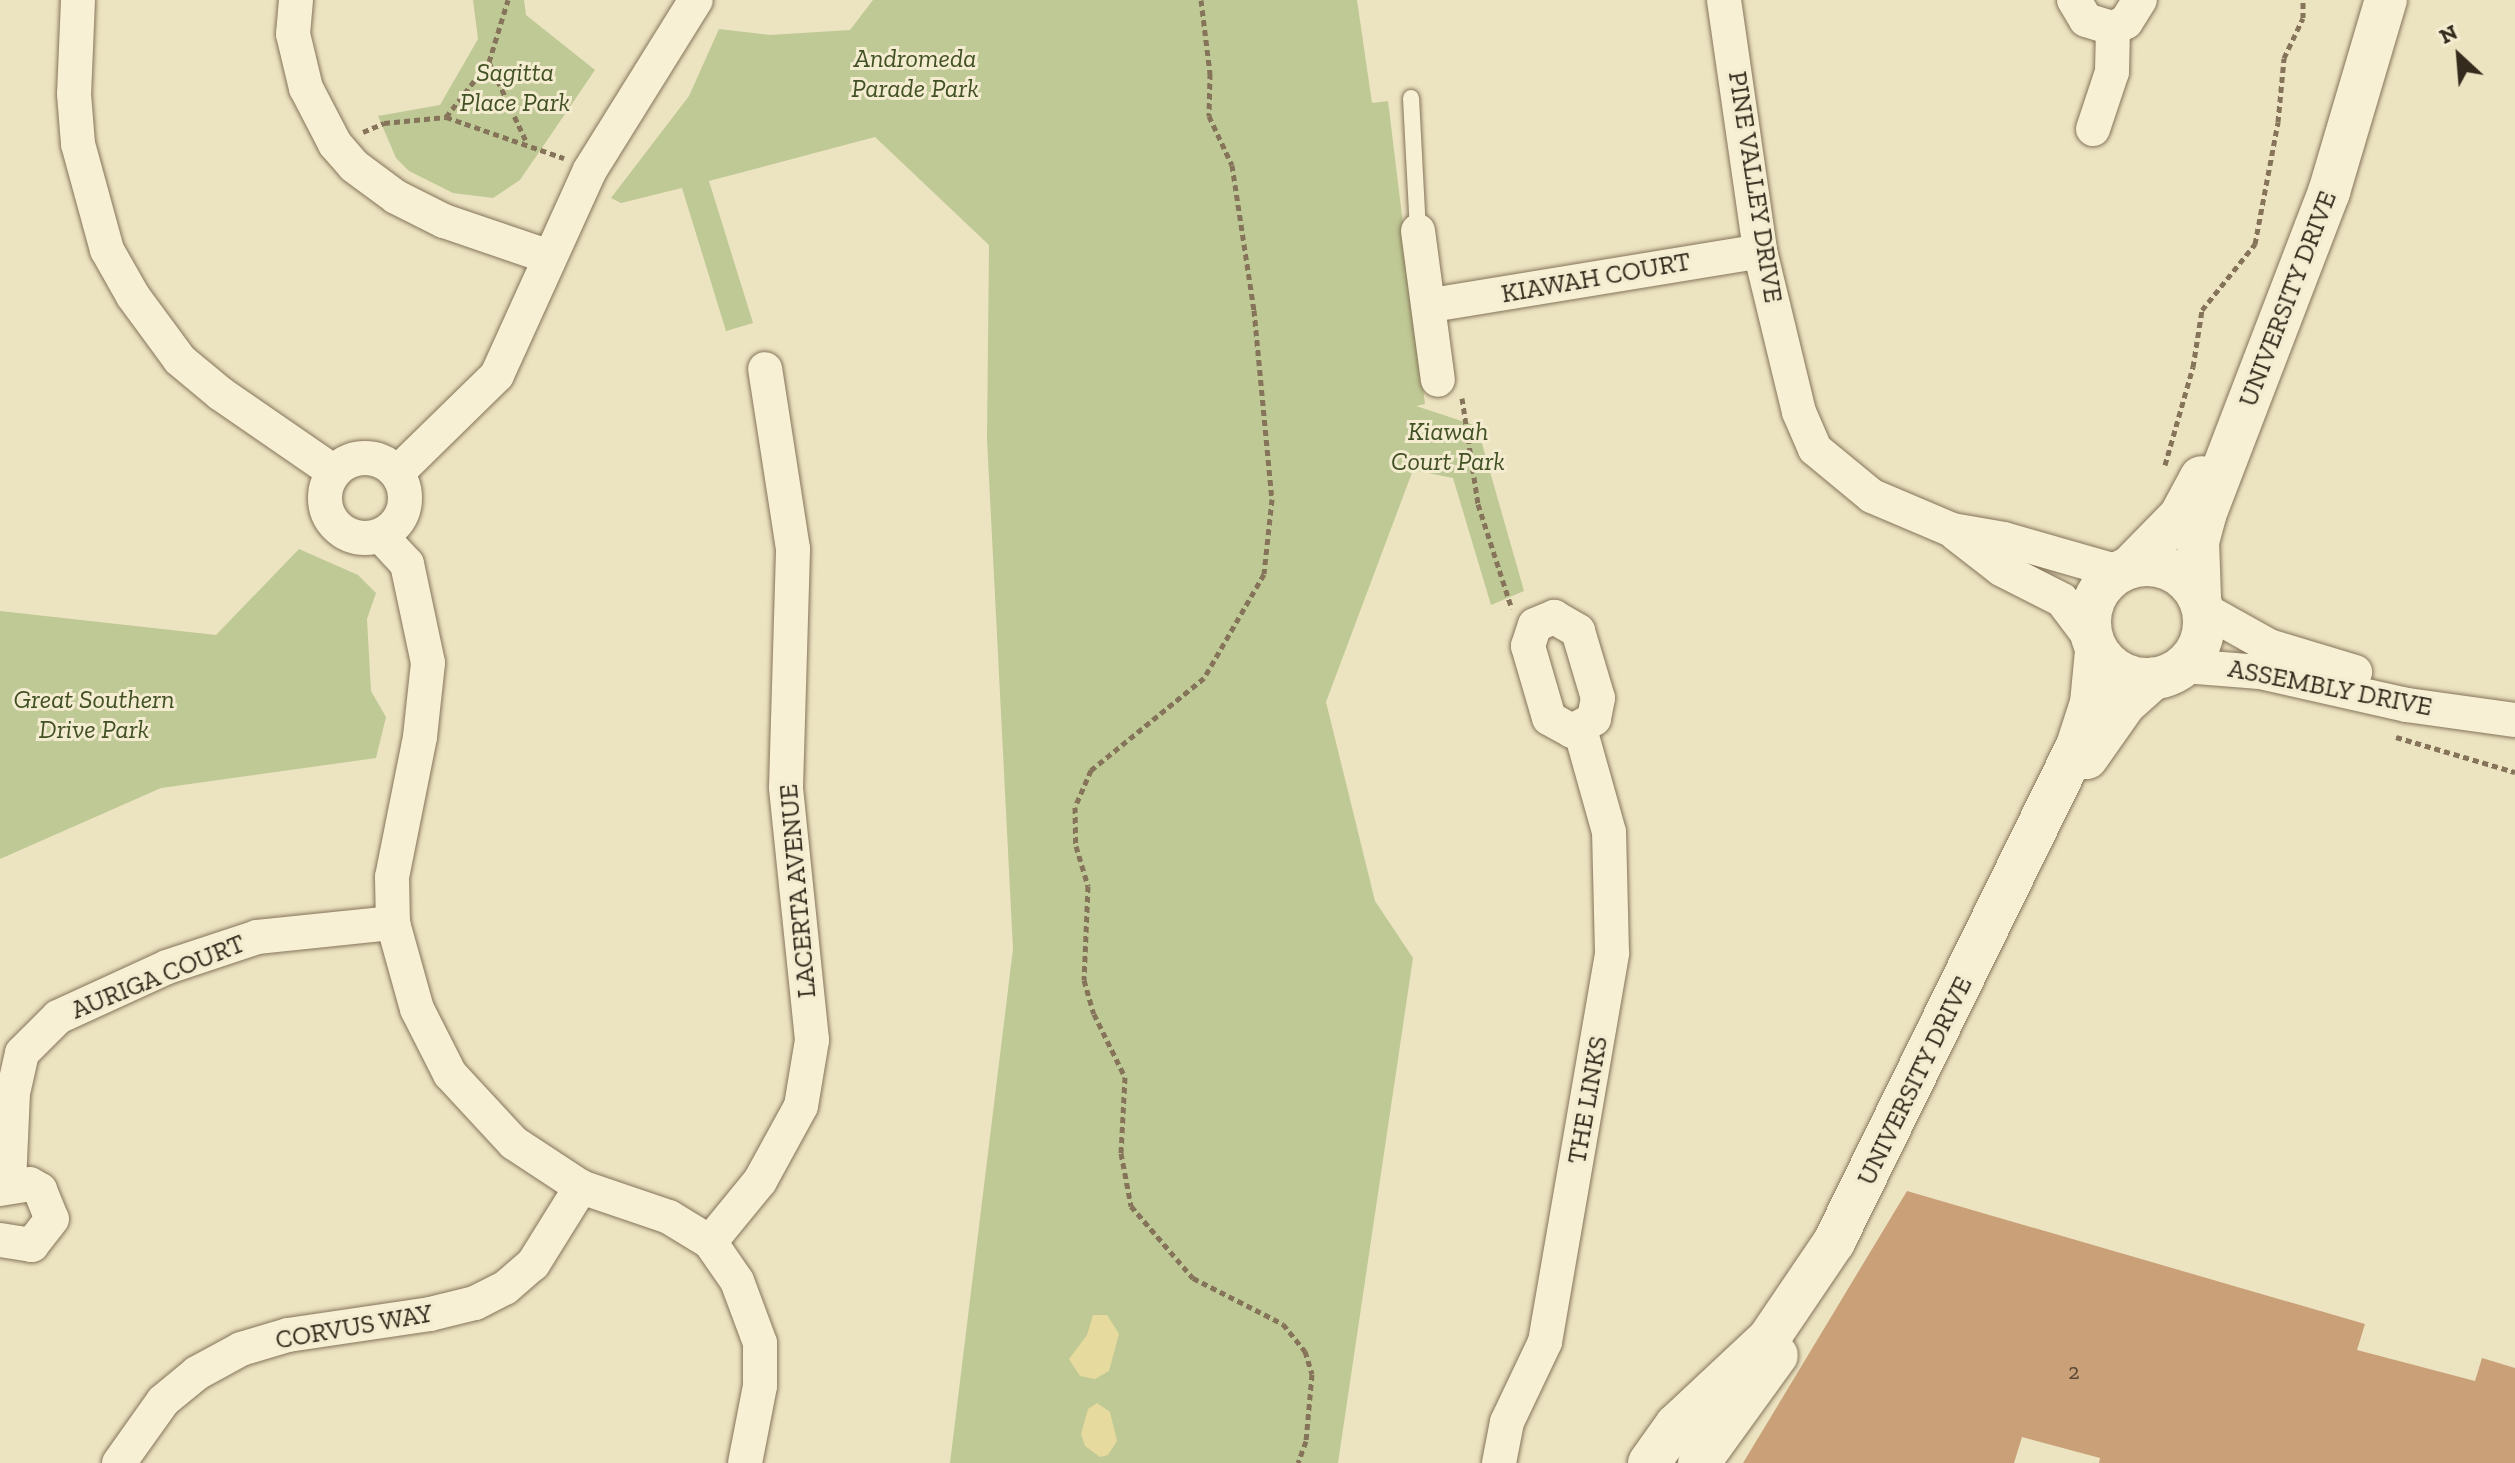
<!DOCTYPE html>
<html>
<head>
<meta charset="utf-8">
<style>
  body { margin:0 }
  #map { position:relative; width:2515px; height:1463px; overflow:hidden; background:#ece3c1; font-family:"Zilla Slab",serif }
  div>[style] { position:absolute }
  .green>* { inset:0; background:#bfc995 }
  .sand>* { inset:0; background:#e7da9f }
  .building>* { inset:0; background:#c9a078 }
  .path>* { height:5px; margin-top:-2.5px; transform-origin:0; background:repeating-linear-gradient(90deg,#857459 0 6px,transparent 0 10px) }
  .roads { filter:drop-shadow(0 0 2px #857459) drop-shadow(0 0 2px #857459) }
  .service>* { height:16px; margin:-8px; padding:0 8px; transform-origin:8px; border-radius:8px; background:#f7f0d4 }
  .minor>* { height:34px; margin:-17px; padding:0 17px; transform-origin:17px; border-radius:17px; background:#f7f0d4 }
  .minor>.ring { margin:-17px; padding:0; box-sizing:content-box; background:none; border:34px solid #f7f0d4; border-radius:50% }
  .tertiary>* { height:42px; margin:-21px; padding:0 21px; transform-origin:21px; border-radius:21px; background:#f7f0d4 }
  .tertiary>.ring { margin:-21px; padding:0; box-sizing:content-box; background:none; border:42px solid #f7f0d4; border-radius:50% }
  span { translate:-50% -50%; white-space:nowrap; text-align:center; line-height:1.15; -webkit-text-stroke:6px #f4ecd0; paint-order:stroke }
  .number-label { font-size:22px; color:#5a4834 }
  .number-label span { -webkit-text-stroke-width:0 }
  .park-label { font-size:26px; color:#425124; font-style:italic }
  .street-label { font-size:26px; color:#352b1d }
  .north { position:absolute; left:2419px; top:16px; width:80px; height:80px; -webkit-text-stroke:6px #f4ecd0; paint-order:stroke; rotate:334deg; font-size:22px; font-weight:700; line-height:32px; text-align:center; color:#352b1d }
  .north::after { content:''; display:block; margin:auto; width:28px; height:36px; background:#352b1d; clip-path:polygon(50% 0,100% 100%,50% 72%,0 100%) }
</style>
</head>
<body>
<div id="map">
  <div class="green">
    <i style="clip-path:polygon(473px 0,524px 0,526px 15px,595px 70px,520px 180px,493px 198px,453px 193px,409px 171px,396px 158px,378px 116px,440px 105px,478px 39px)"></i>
    <i style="clip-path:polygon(873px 0,1357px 0,1372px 103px,1388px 101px,1425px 404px,1416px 406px,1477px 426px,1524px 591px,1491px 605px,1453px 478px,1413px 470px,1326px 702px,1375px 901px,1413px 958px,1338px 1463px,950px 1463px,1013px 949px,987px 439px,989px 245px,875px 137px,709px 181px,753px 323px,726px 331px,682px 188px,621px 203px,611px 198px,689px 96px,719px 29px,770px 35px,850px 30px)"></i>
    <i style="clip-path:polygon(299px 549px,358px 575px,376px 593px,367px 619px,371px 691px,386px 717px,376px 758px,161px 788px,0 859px,0 611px,216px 635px)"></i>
  </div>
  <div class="sand">
    <i style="clip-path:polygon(1093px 1315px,1107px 1315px,1119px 1334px,1109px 1371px,1095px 1379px,1080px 1376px,1069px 1359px,1087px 1335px)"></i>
    <i style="clip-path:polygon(1097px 1403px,1110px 1412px,1117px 1441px,1108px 1455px,1100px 1457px,1085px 1446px,1081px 1434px,1088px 1409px)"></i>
  </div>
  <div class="building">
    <i style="clip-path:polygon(1907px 1191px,2365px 1324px,2357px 1350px,2475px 1381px,2482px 1358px,2515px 1368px,2515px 1463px,2099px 1463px,2100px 1458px,2022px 1437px,2014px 1463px,1743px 1463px)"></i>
  </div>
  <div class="path">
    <i style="left:1201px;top:0;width:74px;rotate:83deg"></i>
    <i style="left:1210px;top:73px;width:43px;rotate:91.3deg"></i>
    <i style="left:1209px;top:116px;width:54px;rotate:64.9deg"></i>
    <i style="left:1232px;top:165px;width:147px;rotate:81.4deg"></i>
    <i style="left:1254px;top:310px;width:190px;rotate:84.6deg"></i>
    <i style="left:1272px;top:499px;width:75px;rotate:96.1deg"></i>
    <i style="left:1264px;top:574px;width:120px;rotate:120deg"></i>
    <i style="left:1204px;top:678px;width:146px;rotate:140.8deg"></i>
    <i style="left:1091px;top:770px;width:40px;rotate:113.4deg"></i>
    <i style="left:1075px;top:807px;width:39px;rotate:89deg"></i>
    <i style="left:1076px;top:846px;width:42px;rotate:73.3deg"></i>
    <i style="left:1088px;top:886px;width:94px;rotate:92.4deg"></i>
    <i style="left:1084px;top:980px;width:35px;rotate:74deg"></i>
    <i style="left:1094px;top:1014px;width:70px;rotate:63.8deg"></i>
    <i style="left:1125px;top:1077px;width:76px;rotate:93deg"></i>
    <i style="left:1121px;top:1153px;width:54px;rotate:79.3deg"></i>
    <i style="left:1131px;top:1206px;width:95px;rotate:49.3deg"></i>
    <i style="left:1193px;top:1278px;width:101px;rotate:27.1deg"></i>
    <i style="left:1283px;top:1324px;width:35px;rotate:51deg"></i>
    <i style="left:1305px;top:1351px;width:24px;rotate:73deg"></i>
    <i style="left:1312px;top:1374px;width:67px;rotate:95.1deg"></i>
    <i style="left:1306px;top:1441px;width:23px;rotate:110deg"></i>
    <i style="left:489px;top:62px;width:89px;rotate:64.9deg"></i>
    <i style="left:498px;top:82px;width:20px;rotate:-15deg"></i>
    <i style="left:446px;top:117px;width:70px;rotate:-52deg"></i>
    <i style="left:489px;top:62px;width:65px;rotate:-73deg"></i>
    <i style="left:363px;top:132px;width:23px;rotate:-23deg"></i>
    <i style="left:384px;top:123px;width:62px;rotate:-5.5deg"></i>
    <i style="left:446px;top:117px;width:125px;rotate:19.2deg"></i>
    <i style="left:1462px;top:398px;width:107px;rotate:81.4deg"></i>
    <i style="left:1478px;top:504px;width:110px;rotate:72.1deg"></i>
    <i style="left:2165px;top:465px;width:102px;rotate:-74.1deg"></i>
    <i style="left:2193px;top:367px;width:58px;rotate:-81deg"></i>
    <i style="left:2202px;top:310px;width:85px;rotate:-51.2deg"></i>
    <i style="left:2255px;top:244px;width:124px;rotate:-79.3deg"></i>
    <i style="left:2278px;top:122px;width:64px;rotate:-84.6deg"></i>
    <i style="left:2284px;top:58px;width:44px;rotate:-64.6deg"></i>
    <i style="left:2303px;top:18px;width:18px;rotate:-90deg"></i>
    <i style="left:2396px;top:737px;width:124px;rotate:16.4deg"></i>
  </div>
  <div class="roads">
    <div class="service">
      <i style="left:1411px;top:98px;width:133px;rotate:87deg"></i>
    </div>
    <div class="minor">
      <i style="left:78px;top:0;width:94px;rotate:92.4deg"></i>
      <i style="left:74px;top:94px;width:50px;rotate:85.4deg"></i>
      <i style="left:78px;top:144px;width:110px;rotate:74.7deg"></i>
      <i style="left:107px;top:250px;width:53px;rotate:60.5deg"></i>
      <i style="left:133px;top:296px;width:79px;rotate:53.7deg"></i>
      <i style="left:180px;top:360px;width:53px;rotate:39.7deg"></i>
      <i style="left:221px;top:394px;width:137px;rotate:34.6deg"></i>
      <i style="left:296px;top:0;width:34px;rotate:95deg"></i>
      <i style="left:293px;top:34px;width:56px;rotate:76.5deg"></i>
      <i style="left:306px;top:88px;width:63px;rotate:62.6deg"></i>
      <i style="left:335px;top:144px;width:29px;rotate:49deg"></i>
      <i style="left:354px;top:166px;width:52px;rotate:36.4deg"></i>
      <i style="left:396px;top:197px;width:54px;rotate:26.6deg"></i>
      <i style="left:444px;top:221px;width:111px;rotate:18.9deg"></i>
      <i style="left:1724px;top:0;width:254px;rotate:81.8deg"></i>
      <i style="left:1760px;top:251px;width:166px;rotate:76.4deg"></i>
      <i style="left:1799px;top:412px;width:40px;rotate:66.6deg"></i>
      <i style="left:1815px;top:449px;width:74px;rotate:39.5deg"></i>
      <i style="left:1872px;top:496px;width:87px;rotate:23deg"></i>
      <i style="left:1952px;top:530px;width:53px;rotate:9.8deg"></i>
      <i style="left:2004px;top:539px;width:120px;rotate:16deg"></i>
      <i style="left:2074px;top:0;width:23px;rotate:59deg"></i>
      <i style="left:2086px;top:20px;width:28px;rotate:17deg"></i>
      <i style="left:2113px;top:28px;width:14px;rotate:-25deg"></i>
      <i style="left:2126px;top:22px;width:26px;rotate:-58deg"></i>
      <i style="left:2093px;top:129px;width:60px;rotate:-71.6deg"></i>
      <i style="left:2112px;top:72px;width:44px;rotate:-88.7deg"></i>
      <i style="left:1418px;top:231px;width:150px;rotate:82.4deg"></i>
      <i style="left:1432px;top:305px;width:332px;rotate:-9.3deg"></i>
      <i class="ring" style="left:325px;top:458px;width:46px;height:46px"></i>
      <i style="left:397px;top:473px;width:140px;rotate:-44.4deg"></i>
      <i style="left:497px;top:375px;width:225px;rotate:-65.6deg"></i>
      <i style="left:590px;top:170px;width:200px;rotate:-58.1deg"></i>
      <i style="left:1955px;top:533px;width:58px;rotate:38deg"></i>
      <i style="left:2001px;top:569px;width:68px;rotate:26.9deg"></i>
      <i style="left:2062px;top:600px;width:50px;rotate:53.1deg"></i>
      <i style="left:381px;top:536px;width:38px;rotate:47deg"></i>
      <i style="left:407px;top:564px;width:101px;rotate:78deg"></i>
      <i style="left:428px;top:663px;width:74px;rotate:96.2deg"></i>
      <i style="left:420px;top:737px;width:143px;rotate:101.3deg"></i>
      <i style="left:392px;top:877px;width:46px;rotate:88.8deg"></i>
      <i style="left:393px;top:923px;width:89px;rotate:74.4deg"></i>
      <i style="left:417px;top:1009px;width:73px;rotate:63.1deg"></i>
      <i style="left:450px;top:1074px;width:94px;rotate:47.2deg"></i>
      <i style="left:514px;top:1143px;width:80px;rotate:33.3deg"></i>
      <i style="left:581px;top:1187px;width:93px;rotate:18.8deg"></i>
      <i style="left:669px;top:1217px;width:48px;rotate:31.4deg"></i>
      <i style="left:710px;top:1242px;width:47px;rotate:55.3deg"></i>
      <i style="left:737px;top:1281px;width:66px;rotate:69.6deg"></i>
      <i style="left:760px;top:1343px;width:43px;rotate:90deg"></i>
      <i style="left:760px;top:1386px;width:78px;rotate:101deg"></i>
      <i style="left:2203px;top:609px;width:76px;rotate:29.3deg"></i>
      <i style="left:2269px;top:646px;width:90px;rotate:16.8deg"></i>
      <i style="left:1554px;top:617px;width:28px;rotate:30deg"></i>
      <i style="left:1578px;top:631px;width:70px;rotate:73.4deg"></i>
      <i style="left:1598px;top:698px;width:21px;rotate:101deg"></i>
      <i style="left:1594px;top:719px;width:25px;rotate:151deg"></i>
      <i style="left:1572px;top:731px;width:26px;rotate:-151deg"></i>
      <i style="left:1549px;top:718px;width:75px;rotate:-106.3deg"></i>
      <i style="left:1528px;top:646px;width:22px;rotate:-72deg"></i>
      <i style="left:1535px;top:625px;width:21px;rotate:-23deg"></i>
      <i style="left:2184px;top:666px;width:76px;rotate:4.5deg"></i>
      <i style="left:2260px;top:672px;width:151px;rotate:12.7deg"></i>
      <i style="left:2407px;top:705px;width:109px;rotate:7.9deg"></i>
      <i style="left:9px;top:1184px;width:91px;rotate:-87.5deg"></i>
      <i style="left:13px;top:1093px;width:41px;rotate:-77.3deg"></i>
      <i style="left:22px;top:1053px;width:51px;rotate:-45deg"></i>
      <i style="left:58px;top:1017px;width:120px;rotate:-24.6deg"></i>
      <i style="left:167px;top:967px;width:95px;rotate:-18.4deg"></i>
      <i style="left:257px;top:937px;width:137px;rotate:-5.9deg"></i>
      <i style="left:0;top:1189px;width:30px;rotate:-9deg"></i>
      <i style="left:30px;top:1184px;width:12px;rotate:31deg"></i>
      <i style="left:40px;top:1190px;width:31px;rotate:68deg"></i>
      <i style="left:52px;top:1219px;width:33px;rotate:128deg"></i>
      <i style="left:32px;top:1245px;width:32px;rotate:-171deg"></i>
      <i style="left:710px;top:1242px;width:79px;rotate:-50.7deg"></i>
      <i style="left:760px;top:1181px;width:85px;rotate:-61.3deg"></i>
      <i style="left:801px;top:1106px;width:67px;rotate:-80.5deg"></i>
      <i style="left:812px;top:1040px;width:254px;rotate:-95.9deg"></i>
      <i style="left:786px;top:787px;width:238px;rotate:-88.3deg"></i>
      <i style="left:793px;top:549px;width:182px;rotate:-98.8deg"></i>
      <i style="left:119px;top:1463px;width:76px;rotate:-54.6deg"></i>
      <i style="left:163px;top:1401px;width:44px;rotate:-39.5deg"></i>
      <i style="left:197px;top:1373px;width:50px;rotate:-28.6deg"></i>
      <i style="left:241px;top:1349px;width:49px;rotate:-16.6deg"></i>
      <i style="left:288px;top:1335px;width:144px;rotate:-8.4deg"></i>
      <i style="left:430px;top:1314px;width:46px;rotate:-13.7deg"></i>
      <i style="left:475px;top:1303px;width:34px;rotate:-27deg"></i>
      <i style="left:505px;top:1288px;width:37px;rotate:-41deg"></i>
      <i style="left:533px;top:1264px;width:91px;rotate:-58.1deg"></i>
      <i style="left:1499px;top:1463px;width:42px;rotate:-79deg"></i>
      <i style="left:1507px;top:1422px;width:89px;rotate:-64.6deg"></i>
      <i style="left:1545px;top:1342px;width:395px;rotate:-80.2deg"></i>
      <i style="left:1612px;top:953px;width:121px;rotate:-91.4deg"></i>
      <i style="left:1609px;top:832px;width:107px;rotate:-105.7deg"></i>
    </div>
    <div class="tertiary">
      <i class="ring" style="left:2090px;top:565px;width:72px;height:72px"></i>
      <i style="left:2131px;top:566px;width:70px;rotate:-45.6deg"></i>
      <i style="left:2180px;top:516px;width:44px;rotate:-61.7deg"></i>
      <i style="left:2200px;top:598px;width:56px;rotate:-92deg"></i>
      <i style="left:2198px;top:542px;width:28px;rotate:-75deg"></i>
      <i style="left:2205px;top:515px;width:346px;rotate:-69deg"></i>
      <i style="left:2329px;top:192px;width:200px;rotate:-73.5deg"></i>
      <i style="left:2087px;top:758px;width:66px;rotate:-54.9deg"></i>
      <i style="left:2125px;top:704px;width:38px;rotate:-42deg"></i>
      <i style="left:1649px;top:1463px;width:47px;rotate:-54.6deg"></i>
      <i style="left:1676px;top:1425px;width:127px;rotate:-43.1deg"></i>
      <i style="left:1769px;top:1338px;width:116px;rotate:-55.9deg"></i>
      <i style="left:1834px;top:1242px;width:552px;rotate:-63.9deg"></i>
      <i style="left:2077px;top:746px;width:45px;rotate:-72deg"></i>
      <i style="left:2091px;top:703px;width:52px;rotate:-84.5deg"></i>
      <i style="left:1699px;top:1463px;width:133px;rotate:-54.2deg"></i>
    </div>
  </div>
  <div class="number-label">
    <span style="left:2074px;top:1372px">2</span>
  </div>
  <div class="park-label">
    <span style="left:915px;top:74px">Andromeda<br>Parade Park</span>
    <span style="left:515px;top:88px">Sagitta<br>Place Park</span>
    <span style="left:1448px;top:447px">Kiawah<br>Court Park</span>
    <span style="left:94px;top:715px">Great Southern<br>Drive Park</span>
  </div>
  <div class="street-label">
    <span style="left:1755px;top:187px;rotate:81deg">PINE VALLEY DRIVE</span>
    <span style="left:1596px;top:278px;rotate:-10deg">KIAWAH COURT</span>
    <span style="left:2288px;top:299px;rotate:-69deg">UNIVERSITY DRIVE</span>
    <span style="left:2330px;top:688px;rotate:11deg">ASSEMBLY DRIVE</span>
    <span style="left:798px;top:891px;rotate:-95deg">LACERTA AVENUE</span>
    <span style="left:158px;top:977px;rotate:-22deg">AURIGA COURT</span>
    <span style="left:1915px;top:1081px;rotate:-64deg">UNIVERSITY DRIVE</span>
    <span style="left:1588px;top:1100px;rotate:-80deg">THE LINKS</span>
    <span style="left:354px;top:1327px;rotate:-10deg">CORVUS WAY</span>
  </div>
  <div class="north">N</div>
</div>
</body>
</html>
